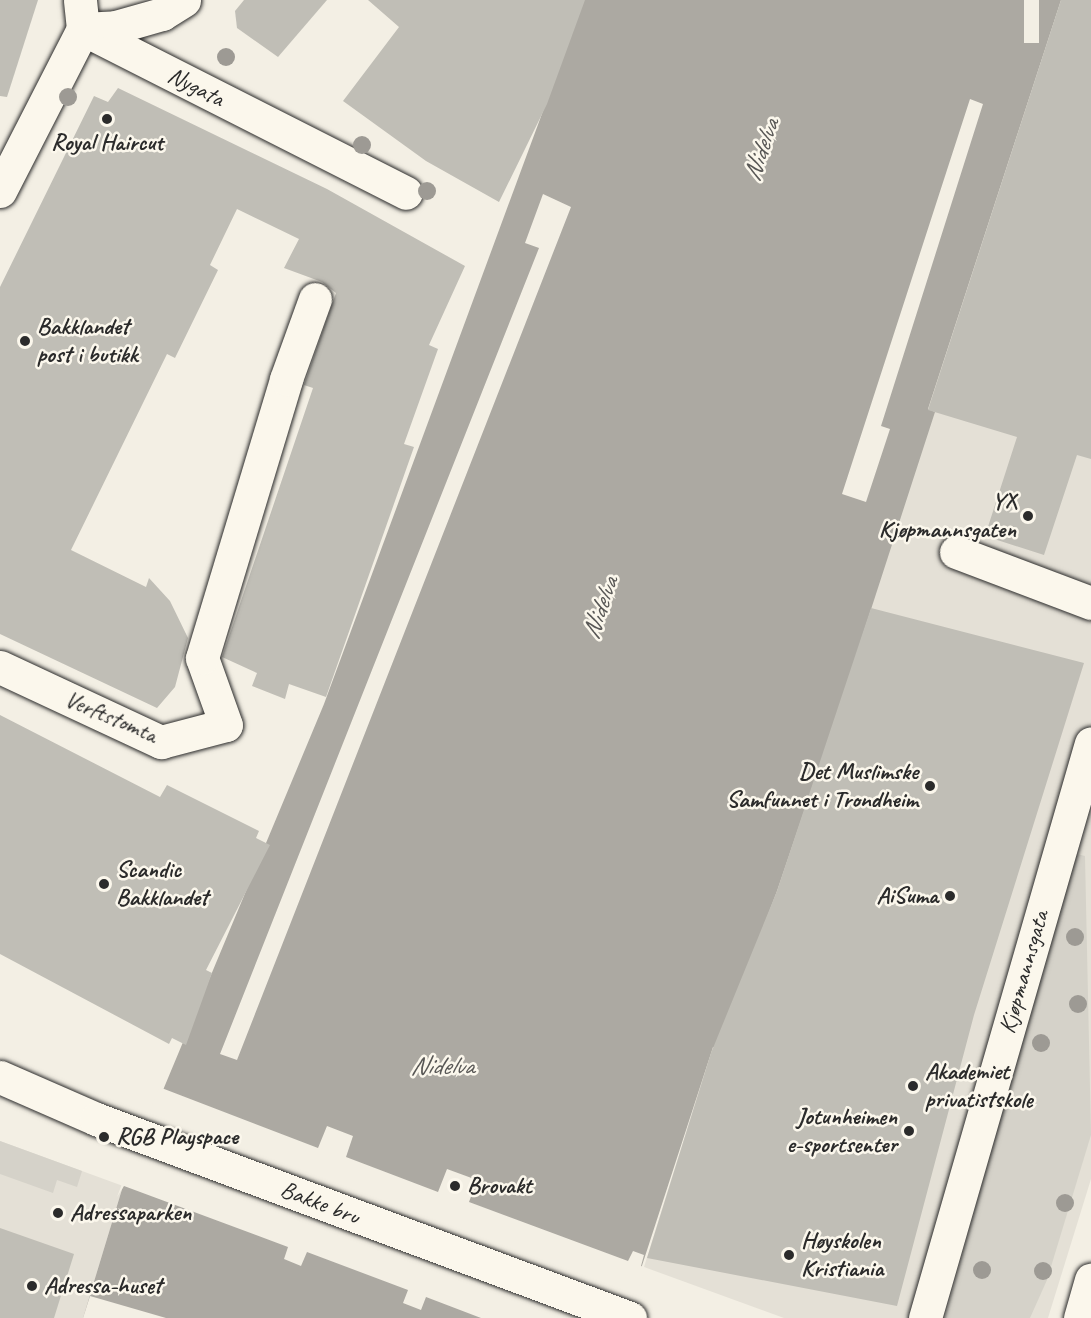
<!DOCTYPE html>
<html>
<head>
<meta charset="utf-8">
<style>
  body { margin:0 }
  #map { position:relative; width:1091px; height:1318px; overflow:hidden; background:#f3efe4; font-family:Caveat,sans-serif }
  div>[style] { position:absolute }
  .built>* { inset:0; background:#e4e0d6 }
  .green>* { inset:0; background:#d5d2c9 }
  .water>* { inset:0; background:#aca9a2 }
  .pier>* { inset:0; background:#f3efe4; transform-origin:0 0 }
  .building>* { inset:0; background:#c0beb6 }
  .roads { filter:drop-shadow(0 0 2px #2b2b2b) drop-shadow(0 0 2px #2b2b2b) }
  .minor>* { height:33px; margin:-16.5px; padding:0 16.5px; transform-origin:16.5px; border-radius:16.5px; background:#fbf7ec }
  .major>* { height:33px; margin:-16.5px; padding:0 16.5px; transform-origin:16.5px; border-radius:16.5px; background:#fbf7ec }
  .trees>* { width:18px; height:18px; margin:-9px; border-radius:50%; background:#9d9a94 }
  .dots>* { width:16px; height:16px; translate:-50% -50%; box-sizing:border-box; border:3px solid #fbf7ec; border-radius:50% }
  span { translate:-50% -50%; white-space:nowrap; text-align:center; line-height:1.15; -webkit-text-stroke:5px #fbf7ec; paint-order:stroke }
  .street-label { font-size:24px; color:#2b2b2b }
  .poi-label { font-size:24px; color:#2b2b2b; font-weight:700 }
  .left { translate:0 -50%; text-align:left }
  .right { translate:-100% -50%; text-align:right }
  .water-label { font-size:26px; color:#585755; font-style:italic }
</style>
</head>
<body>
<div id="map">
  <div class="built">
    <i style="clip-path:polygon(1061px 0,1091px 0,1091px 1179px,1048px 1318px,784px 1318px,644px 1267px,713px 1046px,717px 1047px,840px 705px,928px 409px)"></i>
    <i style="clip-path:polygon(0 1141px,123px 1186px,83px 1318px,0 1318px)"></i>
  </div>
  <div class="green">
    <i style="clip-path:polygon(1073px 853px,1085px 856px,1091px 1135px,1047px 1280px,1030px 1318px,945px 1318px)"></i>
    <i style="clip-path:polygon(0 1141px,82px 1171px,77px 1187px,57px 1180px,53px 1193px,0 1174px)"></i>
  </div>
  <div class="water">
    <i style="clip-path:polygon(584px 0,1061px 0,928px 409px,935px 412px,840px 705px,777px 891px,717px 1048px,713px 1047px,625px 1318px,83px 1318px,123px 1186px,324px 704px)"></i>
  </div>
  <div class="pier">
    <i style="left:1024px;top:0;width:15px;height:43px"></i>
    <i style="clip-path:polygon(970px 99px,983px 104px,881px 426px,890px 429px,866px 502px,842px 494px)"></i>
    <i style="clip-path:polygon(543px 194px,571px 207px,237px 1060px,220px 1054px,539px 248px,525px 243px)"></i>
    <i style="clip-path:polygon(159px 1087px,318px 1148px,327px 1126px,353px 1136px,346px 1157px,438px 1192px,447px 1169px,477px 1180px,469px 1202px,628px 1261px,633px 1251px,644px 1255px,641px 1266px,646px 1268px,628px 1318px,481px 1318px,426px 1297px,421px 1310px,403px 1303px,408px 1290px,307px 1252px,301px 1266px,284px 1259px,288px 1247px,124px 1186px,117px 1197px)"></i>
    <i style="clip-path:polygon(90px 1296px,166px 1318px,83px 1318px)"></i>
  </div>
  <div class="building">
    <i style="clip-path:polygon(0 0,38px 0,7px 97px,0 96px)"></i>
    <i style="clip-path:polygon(244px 0,327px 0,278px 57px,237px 28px,235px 11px)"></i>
    <i style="clip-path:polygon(368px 0,585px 0,547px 104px,499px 202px,426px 161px,343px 101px,399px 27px)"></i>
    <i style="clip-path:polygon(1061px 0,1091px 0,1091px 459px,1077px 455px,1044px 555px,985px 536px,1017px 437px,928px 410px)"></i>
    <i style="clip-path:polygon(118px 88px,327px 189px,465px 266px,429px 345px,438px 349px,404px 444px,414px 447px,326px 697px,289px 684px,285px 699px,252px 686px,257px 673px,222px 657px,313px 388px,304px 385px,336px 293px,322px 282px,284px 268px,299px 239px,237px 209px,210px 265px,218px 270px,175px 358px,167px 354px,71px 550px,146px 587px,149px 578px,170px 601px,188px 638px,175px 687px,157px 708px,0 634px,0 287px,94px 96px,108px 102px)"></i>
    <i style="clip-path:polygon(871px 608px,1084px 663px,974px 1015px,897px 1306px,647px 1258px,711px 1053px,777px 891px)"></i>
    <i style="clip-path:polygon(0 715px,160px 797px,167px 785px,259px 831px,256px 838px,270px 845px,206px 970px,212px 973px,186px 1045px,172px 1038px,169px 1044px,0 954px)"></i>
    <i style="clip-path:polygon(0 1228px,74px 1254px,54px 1318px,0 1318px)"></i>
  </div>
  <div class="roads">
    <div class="minor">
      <i style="left:83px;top:29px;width:362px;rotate:26.9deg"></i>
      <i style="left:83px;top:29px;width:33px;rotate:-3deg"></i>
      <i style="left:116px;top:27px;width:48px;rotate:-15.8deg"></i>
      <i style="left:162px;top:14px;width:26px;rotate:-32deg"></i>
      <i style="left:0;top:191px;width:182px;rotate:-62.9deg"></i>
      <i style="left:83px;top:29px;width:29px;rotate:-96deg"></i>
      <i style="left:956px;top:552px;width:144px;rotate:20.7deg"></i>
      <i style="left:0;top:667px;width:178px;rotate:25deg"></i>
      <i style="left:161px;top:742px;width:67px;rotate:-14.7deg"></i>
      <i style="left:226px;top:725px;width:71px;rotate:-109.7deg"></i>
      <i style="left:202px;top:658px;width:291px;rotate:-73.2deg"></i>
      <i style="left:286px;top:379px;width:85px;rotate:-70.1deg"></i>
      <i style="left:925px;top:1318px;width:598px;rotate:-73.9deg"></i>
      <i style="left:1080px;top:1318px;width:40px;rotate:-74deg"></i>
    </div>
    <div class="major">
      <i style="left:0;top:1077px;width:105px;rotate:23.6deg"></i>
      <i style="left:96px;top:1119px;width:570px;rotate:20.44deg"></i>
    </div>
  </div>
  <div class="trees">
    <i style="left:226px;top:57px"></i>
    <i style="left:68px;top:97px"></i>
    <i style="left:362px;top:145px"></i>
    <i style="left:427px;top:191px"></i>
    <i style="left:1075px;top:937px"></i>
    <i style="left:1078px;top:1004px"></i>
    <i style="left:1041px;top:1043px"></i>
    <i style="left:1065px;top:1203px"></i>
    <i style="left:982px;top:1270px"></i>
    <i style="left:1043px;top:1271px"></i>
  </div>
  <div class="dots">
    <i style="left:107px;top:119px;background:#2b2b2b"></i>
    <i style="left:25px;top:341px;background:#2b2b2b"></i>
    <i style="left:1028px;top:516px;background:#2b2b2b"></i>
    <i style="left:930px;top:786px;background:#2b2b2b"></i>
    <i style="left:104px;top:884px;background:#2b2b2b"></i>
    <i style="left:950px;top:896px;background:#2b2b2b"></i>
    <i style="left:913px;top:1086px;background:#2b2b2b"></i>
    <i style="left:909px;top:1131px;background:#2b2b2b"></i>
    <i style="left:104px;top:1137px;background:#2b2b2b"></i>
    <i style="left:455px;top:1186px;background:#2b2b2b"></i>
    <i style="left:58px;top:1213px;background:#2b2b2b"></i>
    <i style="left:789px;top:1255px;background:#2b2b2b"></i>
    <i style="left:32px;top:1286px;background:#2b2b2b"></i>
  </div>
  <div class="street-label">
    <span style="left:196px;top:87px;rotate:27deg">Nygata</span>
    <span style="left:111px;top:717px;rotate:23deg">Verftstomta</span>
    <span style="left:1024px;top:972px;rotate:-74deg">Kjøpmannsgata</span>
    <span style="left:320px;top:1203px;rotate:21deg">Bakke bru</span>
  </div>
  <div class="poi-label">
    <span style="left:107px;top:143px">Royal Haircut</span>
    <span class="left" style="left:37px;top:341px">Bakklandet<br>post i butikk</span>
    <span class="right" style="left:1016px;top:516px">YX<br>Kjøpmannsgaten</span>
    <span class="right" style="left:918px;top:786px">Det Muslimske<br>Samfunnet i Trondheim</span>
    <span class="left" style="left:116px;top:884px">Scandic<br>Bakklandet</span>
    <span class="right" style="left:938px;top:896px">AiSuma</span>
    <span class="left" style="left:925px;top:1086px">Akademiet<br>privatistskole</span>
    <span class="right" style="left:897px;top:1131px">Jotunheimen<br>e-sportsenter</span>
    <span class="left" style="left:116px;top:1137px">RGB Playspace</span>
    <span class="left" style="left:467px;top:1186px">Brovakt</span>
    <span class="left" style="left:70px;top:1213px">Adressaparken</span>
    <span class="left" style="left:801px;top:1255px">Høyskolen<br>Kristiania</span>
    <span class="left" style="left:44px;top:1286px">Adressa-huset</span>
  </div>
  <div class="water-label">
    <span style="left:761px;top:150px;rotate:-71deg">Nidelva</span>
    <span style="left:600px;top:608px;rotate:-71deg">Nidelva</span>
    <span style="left:442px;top:1066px">Nidelva</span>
  </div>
</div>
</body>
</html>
